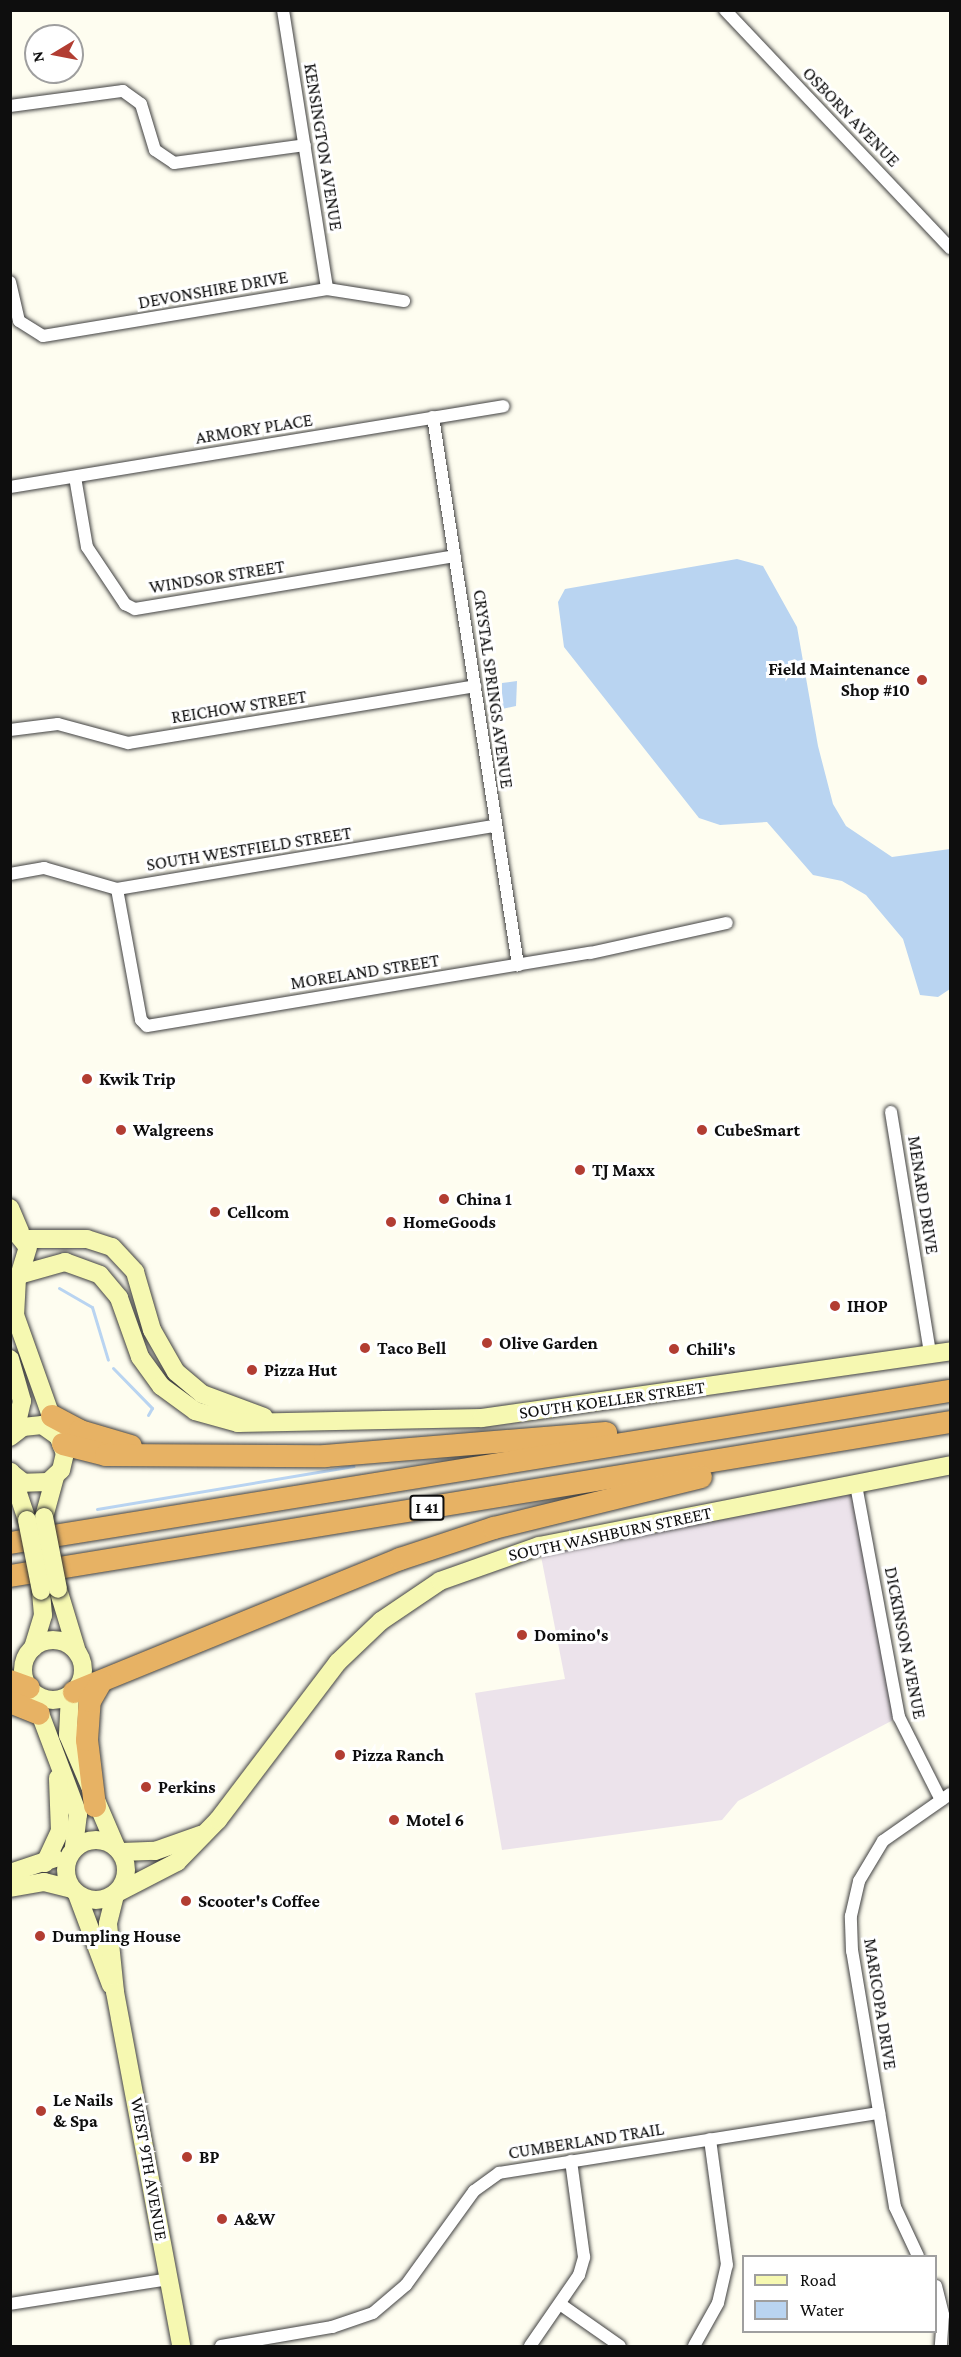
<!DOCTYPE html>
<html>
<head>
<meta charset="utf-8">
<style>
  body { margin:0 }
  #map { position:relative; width:961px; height:2357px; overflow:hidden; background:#fefdf0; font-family:"Crimson Pro",serif }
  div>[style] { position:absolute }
  .industrial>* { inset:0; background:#ece3eb }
  .water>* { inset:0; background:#b9d4f1 }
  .stream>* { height:3px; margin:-1.5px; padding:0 1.5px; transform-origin:1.5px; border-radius:1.5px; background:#b9d4f1 }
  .roads { filter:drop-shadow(0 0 2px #414141) drop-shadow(0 0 2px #414141) }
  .street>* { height:12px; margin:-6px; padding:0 6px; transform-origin:6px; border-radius:6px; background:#fff }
  .secondary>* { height:18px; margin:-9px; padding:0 9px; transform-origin:9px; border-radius:9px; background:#f6f8b1 }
  .secondary>.ring { margin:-9px; padding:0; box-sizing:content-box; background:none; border:18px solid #f6f8b1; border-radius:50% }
  .highway>* { height:22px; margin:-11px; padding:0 11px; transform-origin:11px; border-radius:11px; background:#e7b264 }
  .bridges { filter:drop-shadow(0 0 2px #303030) drop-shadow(0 0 2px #303030) }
  .secondary-bridge>* { height:18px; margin:-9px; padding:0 9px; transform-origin:9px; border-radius:9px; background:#f6f8b1 }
  .dots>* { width:16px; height:16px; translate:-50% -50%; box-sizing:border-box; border:3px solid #fff; border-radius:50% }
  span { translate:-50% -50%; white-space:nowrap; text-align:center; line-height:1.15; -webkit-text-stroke:6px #fff; paint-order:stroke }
  .shield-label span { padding:2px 4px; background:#fff; border:2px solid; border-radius:4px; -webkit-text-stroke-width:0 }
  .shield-label { font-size:16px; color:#0e0e0e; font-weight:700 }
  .street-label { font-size:18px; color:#0e0e0e }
  .poi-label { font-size:18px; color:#0e0e0e; font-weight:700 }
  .right { translate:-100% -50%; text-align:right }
  .left { translate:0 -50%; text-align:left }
  .frame { position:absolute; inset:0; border:12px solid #0e0e0e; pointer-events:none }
  .legend { position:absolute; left:742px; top:2255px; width:195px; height:78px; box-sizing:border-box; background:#fff; border:2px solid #9f9f9f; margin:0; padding:8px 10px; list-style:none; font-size:18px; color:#0e0e0e }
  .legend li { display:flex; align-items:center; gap:12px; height:30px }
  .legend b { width:30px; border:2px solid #9f9f9f }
  .north { position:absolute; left:24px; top:24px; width:60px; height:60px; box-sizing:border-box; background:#fff; border:2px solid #9f9f9f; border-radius:50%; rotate:260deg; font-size:16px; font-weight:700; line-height:24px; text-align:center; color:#0e0e0e }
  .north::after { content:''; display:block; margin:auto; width:21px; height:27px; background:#b23d32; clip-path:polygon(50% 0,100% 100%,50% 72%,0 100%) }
</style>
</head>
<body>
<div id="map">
  <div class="industrial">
    <i style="clip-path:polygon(856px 1485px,899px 1717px,738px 1801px,722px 1820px,502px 1850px,475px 1693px,565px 1679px,539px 1546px)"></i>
  </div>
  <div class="water">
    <i style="clip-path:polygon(737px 559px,763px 566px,797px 627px,818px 746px,833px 804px,846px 826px,892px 857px,950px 849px,950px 989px,938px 997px,920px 995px,903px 939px,866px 895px,842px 881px,813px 875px,767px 822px,720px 825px,699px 818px,564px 647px,558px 602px,565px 589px)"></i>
    <i style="clip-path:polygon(517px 681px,516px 706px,502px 709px,502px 683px)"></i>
  </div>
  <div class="stream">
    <i style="left:59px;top:1288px;width:38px;rotate:30deg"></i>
    <i style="left:92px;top:1307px;width:55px;rotate:73.2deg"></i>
    <i style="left:113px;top:1368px;width:56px;rotate:45.7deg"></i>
    <i style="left:152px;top:1408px;width:8px;rotate:120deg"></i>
    <i style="left:97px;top:1509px;width:260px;rotate:-9.5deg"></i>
  </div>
  <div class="roads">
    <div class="street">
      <i style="left:283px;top:10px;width:282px;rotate:81deg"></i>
      <i style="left:725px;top:10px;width:328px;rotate:46.6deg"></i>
      <i style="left:10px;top:106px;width:114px;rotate:-7.6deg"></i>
      <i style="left:123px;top:91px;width:22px;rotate:36deg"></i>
      <i style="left:141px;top:104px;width:48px;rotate:73.1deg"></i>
      <i style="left:155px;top:150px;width:23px;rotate:34deg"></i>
      <i style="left:174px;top:163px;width:132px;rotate:-7.8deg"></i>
      <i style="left:10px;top:282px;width:40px;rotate:77deg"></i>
      <i style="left:19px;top:321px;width:28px;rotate:32deg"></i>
      <i style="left:43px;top:336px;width:288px;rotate:-9.4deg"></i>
      <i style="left:327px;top:289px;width:78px;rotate:8.9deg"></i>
      <i style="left:433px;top:417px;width:555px;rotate:81.18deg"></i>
      <i style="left:75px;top:477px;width:71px;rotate:80.3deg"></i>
      <i style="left:87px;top:547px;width:69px;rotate:56.3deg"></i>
      <i style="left:125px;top:604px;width:11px;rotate:27deg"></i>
      <i style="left:135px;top:609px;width:324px;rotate:-9.4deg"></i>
      <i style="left:10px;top:487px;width:500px;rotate:-9.3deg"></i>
      <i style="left:10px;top:730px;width:48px;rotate:-7.1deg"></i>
      <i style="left:58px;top:724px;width:73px;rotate:15.2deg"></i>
      <i style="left:128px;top:743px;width:352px;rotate:-9.3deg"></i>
      <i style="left:10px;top:874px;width:35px;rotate:-10deg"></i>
      <i style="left:44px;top:868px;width:76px;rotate:16deg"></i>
      <i style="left:117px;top:889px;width:383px;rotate:-9.5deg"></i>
      <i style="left:117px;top:889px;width:133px;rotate:79.6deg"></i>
      <i style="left:141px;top:1020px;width:8px;rotate:45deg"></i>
      <i style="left:147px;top:1026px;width:449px;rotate:-9.4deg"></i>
      <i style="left:590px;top:953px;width:140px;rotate:-12.4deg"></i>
      <i style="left:891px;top:1112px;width:245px;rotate:80.8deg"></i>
      <i style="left:856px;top:1485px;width:236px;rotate:79.5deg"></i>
      <i style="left:899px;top:1717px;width:93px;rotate:63.2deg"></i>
      <i style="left:918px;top:2256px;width:54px;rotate:-115.1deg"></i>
      <i style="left:895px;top:2207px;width:260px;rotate:-99.5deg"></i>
      <i style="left:852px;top:1951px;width:35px;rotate:-92deg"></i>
      <i style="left:851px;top:1916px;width:36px;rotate:-77deg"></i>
      <i style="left:859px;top:1881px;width:47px;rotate:-59deg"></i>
      <i style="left:883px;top:1841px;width:82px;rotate:-35deg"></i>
      <i style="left:936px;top:2286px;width:30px;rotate:76deg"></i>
      <i style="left:943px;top:2315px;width:31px;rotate:94deg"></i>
      <i style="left:10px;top:2304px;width:161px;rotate:-8.9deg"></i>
      <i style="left:560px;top:2304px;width:73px;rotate:35deg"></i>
      <i style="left:221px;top:2346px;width:113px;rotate:-9.7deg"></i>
      <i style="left:332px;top:2327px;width:43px;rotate:-18.9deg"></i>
      <i style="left:373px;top:2313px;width:43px;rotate:-40.3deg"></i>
      <i style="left:406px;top:2285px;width:116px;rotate:-54.1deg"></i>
      <i style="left:474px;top:2191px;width:31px;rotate:-36deg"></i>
      <i style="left:499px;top:2173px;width:385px;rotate:-9deg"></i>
      <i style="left:530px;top:2346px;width:86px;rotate:-55.4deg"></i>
      <i style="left:579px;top:2275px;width:19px;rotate:-74deg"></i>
      <i style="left:584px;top:2257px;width:97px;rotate:-97.7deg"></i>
      <i style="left:694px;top:2346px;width:49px;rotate:-60.8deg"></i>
      <i style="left:718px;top:2303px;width:39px;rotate:-77deg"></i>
      <i style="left:727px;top:2265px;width:127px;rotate:-97.7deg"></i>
    </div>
    <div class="secondary">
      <i style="left:10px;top:1208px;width:26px;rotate:67deg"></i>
      <i style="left:10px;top:1225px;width:28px;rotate:51deg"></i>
      <i style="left:28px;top:1247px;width:31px;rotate:107deg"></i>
      <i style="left:25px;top:1239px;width:62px"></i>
      <i style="left:87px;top:1239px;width:26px;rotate:18deg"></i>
      <i style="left:112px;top:1247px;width:34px;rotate:47deg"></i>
      <i style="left:135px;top:1272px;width:60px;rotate:73.7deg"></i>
      <i style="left:152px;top:1330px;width:48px;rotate:60.3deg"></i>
      <i style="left:176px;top:1372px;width:34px;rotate:40deg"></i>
      <i style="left:202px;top:1394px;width:66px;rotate:20.4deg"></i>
      <i style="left:22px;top:1274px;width:45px;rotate:-15.6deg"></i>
      <i style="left:65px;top:1262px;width:37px;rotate:20deg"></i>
      <i style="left:100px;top:1275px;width:30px;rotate:50deg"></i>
      <i style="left:119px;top:1298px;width:63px;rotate:70.4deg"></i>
      <i style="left:140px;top:1357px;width:36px;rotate:54deg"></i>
      <i style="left:161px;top:1386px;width:42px;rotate:36.3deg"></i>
      <i style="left:195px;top:1411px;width:45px;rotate:15.6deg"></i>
      <i style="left:238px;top:1423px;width:244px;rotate:-1.2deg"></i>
      <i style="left:482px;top:1418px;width:473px;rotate:-8.1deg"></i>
      <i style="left:17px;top:1278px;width:37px;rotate:93deg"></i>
      <i style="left:15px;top:1315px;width:128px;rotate:70.4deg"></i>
      <i style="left:10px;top:1359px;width:44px;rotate:74.1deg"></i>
      <i style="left:22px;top:1401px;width:32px;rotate:103deg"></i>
      <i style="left:10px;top:1437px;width:16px;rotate:-38deg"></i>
      <i style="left:23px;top:1427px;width:19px;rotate:-6deg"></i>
      <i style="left:42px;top:1425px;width:19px;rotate:35deg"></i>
      <i style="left:58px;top:1436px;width:18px;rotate:68deg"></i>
      <i style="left:65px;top:1453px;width:17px;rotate:103deg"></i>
      <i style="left:61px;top:1470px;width:18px;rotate:137deg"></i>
      <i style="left:48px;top:1482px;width:24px;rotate:178deg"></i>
      <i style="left:24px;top:1483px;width:18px;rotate:-142deg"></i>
      <i style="left:11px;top:1472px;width:51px;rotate:71.6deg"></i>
      <i style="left:44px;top:1517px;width:41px;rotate:-74.6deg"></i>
      <i style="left:58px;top:1589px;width:66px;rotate:73.2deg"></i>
      <i class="ring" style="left:23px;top:1640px;width:42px;height:42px"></i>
      <i style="left:33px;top:1648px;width:34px;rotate:-73deg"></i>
      <i style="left:43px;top:1615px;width:24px;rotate:-95deg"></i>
      <i style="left:70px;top:1695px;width:40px;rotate:92.9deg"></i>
      <i style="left:68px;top:1735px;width:122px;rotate:66.8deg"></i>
      <i style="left:36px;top:1703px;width:119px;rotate:69.3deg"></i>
      <i style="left:78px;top:1814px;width:34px;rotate:97deg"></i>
      <i class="ring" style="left:66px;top:1840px;width:42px;height:42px"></i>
      <i style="left:121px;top:1852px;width:34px;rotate:-2deg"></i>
      <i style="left:155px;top:1851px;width:48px;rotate:-19.6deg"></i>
      <i style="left:45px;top:1863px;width:35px;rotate:-65deg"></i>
      <i style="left:60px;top:1831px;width:53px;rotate:-92.2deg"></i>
      <i style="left:10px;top:1873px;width:47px;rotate:-18.4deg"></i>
      <i style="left:10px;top:1888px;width:35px;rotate:-10deg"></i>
      <i style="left:44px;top:1882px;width:29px;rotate:14deg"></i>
      <i style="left:117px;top:1893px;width:68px;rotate:-27.3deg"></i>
      <i style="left:177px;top:1862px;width:59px;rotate:-45.7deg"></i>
      <i style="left:218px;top:1820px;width:198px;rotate:-52.8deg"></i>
      <i style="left:338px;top:1662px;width:59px;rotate:-43.6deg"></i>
      <i style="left:381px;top:1621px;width:71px;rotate:-34.1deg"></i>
      <i style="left:440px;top:1581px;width:105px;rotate:-19.5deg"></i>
      <i style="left:539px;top:1546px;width:419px;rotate:-11.1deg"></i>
      <i style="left:77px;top:1894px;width:97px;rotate:69.5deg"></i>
      <i style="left:115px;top:1895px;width:30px;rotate:104deg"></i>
      <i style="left:108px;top:1924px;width:68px;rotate:84.1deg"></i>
      <i style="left:115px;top:1992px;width:360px;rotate:79.4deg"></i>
    </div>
    <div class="highway">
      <i style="left:52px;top:1416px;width:32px;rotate:28deg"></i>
      <i style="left:80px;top:1431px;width:53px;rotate:16.4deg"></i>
      <i style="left:63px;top:1444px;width:44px;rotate:14.3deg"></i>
      <i style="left:106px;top:1455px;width:219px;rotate:0.3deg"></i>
      <i style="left:325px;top:1456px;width:282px;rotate:-4.7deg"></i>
      <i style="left:10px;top:1543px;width:952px;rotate:-9.19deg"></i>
      <i style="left:10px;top:1576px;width:953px;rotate:-9.3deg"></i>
      <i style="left:10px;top:1681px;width:20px;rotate:20deg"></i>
      <i style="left:74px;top:1692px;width:352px;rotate:-22.2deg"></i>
      <i style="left:400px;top:1559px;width:99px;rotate:-18.3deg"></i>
      <i style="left:494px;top:1528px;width:213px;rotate:-13.8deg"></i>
      <i style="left:10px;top:1702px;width:31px;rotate:22deg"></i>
      <i style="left:95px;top:1806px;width:66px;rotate:-96.9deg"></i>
      <i style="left:87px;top:1740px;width:39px;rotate:-86deg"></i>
      <i style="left:90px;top:1701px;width:22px;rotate:-60deg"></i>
    </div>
  </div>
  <div class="bridges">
    <div class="secondary-bridge">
      <i style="left:44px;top:1517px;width:73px;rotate:79deg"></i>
      <i style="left:27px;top:1520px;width:72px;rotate:78.8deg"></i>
    </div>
  </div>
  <div class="dots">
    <i style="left:922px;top:680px;background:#b23d32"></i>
    <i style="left:87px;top:1079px;background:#b23d32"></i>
    <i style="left:121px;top:1130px;background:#b23d32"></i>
    <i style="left:702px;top:1130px;background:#b23d32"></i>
    <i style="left:580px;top:1170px;background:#b23d32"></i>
    <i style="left:444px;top:1199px;background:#b23d32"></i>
    <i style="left:215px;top:1212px;background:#b23d32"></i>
    <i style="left:391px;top:1222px;background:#b23d32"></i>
    <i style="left:835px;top:1306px;background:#b23d32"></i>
    <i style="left:487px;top:1343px;background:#b23d32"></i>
    <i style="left:365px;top:1348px;background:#b23d32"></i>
    <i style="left:674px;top:1349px;background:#b23d32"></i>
    <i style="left:252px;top:1370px;background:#b23d32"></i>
    <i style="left:522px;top:1635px;background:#b23d32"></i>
    <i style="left:340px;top:1755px;background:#b23d32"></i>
    <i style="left:146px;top:1787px;background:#b23d32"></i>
    <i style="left:394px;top:1820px;background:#b23d32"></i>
    <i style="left:186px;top:1901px;background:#b23d32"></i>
    <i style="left:40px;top:1936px;background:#b23d32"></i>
    <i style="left:41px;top:2111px;background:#b23d32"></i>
    <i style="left:187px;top:2157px;background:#b23d32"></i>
    <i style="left:222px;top:2219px;background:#b23d32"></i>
  </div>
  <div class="shield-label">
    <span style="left:427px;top:1508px">I 41</span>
  </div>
  <div class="street-label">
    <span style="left:851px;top:117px;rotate:46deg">OSBORN AVENUE</span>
    <span style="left:323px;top:147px;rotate:81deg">KENSINGTON AVENUE</span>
    <span style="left:213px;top:290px;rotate:-10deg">DEVONSHIRE DRIVE</span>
    <span style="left:254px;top:429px;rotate:-9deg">ARMORY PLACE</span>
    <span style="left:217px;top:577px;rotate:-9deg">WINDSOR STREET</span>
    <span style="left:493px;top:689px;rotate:82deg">CRYSTAL SPRINGS AVENUE</span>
    <span style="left:239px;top:707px;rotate:-9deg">REICHOW STREET</span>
    <span style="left:249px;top:849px;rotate:-9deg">SOUTH WESTFIELD STREET</span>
    <span style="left:365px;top:972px;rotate:-9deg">MORELAND STREET</span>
    <span style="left:923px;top:1195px;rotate:81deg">MENARD DRIVE</span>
    <span style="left:612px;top:1400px;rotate:-8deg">SOUTH KOELLER STREET</span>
    <span style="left:610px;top:1534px;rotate:-12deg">SOUTH WASHBURN STREET</span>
    <span style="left:905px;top:1643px;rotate:79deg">DICKINSON AVENUE</span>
    <span style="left:880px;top:2004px;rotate:81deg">MARICOPA DRIVE</span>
    <span style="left:586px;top:2141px;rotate:-9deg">CUMBERLAND TRAIL</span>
    <span style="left:149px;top:2169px;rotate:80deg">WEST 9TH AVENUE</span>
  </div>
  <div class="poi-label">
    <span class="right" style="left:910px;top:680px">Field Maintenance<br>Shop #10</span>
    <span class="left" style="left:99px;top:1079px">Kwik Trip</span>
    <span class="left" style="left:133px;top:1130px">Walgreens</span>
    <span class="left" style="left:714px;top:1130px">CubeSmart</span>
    <span class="left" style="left:592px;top:1170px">TJ Maxx</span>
    <span class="left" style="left:456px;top:1199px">China 1</span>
    <span class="left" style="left:227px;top:1212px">Cellcom</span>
    <span class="left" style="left:403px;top:1222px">HomeGoods</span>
    <span class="left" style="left:847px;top:1306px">IHOP</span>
    <span class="left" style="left:499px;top:1343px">Olive Garden</span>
    <span class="left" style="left:377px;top:1348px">Taco Bell</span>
    <span class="left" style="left:686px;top:1349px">Chili's</span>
    <span class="left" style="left:264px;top:1370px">Pizza Hut</span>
    <span class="left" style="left:534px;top:1635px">Domino's</span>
    <span class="left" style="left:352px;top:1755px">Pizza Ranch</span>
    <span class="left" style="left:158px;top:1787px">Perkins</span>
    <span class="left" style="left:406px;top:1820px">Motel 6</span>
    <span class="left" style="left:198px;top:1901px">Scooter's Coffee</span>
    <span class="left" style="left:52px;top:1936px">Dumpling House</span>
    <span class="left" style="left:53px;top:2111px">Le Nails<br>&amp; Spa</span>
    <span class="left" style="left:199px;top:2157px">BP</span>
    <span class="left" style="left:234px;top:2219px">A&amp;W</span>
  </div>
  <div class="frame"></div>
  <ul class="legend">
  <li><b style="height:8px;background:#f6f8b1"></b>Road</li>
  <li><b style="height:16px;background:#b9d4f1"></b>Water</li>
  </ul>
  <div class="north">N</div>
</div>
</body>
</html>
